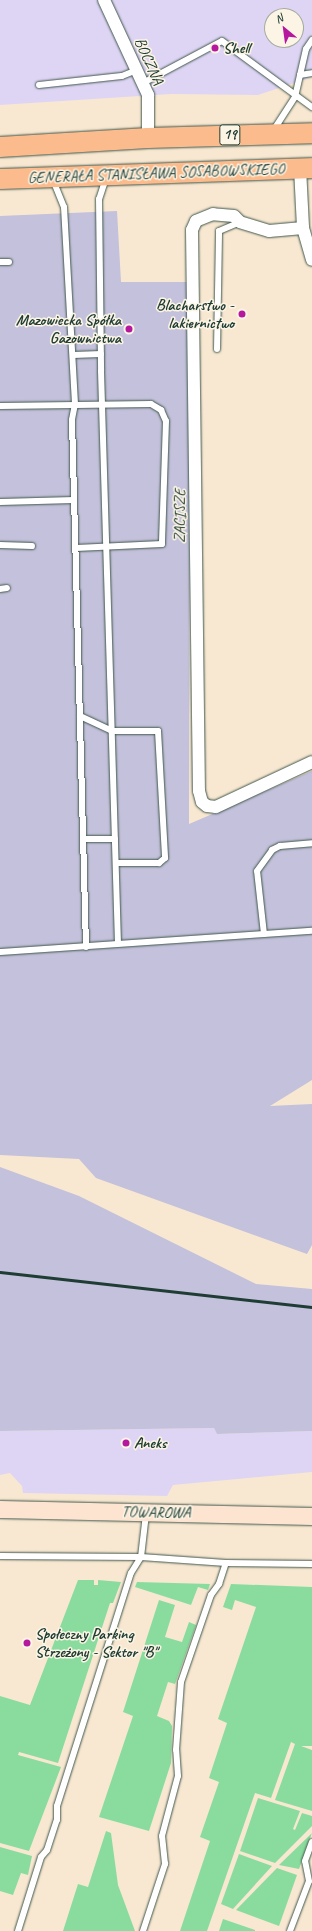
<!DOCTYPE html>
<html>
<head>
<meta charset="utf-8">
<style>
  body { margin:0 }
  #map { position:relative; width:312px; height:1931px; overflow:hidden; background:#f8e8d1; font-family:Caveat,sans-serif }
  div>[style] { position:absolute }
  .built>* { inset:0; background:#ded5f5 }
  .industrial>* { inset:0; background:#c3c1db }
  .green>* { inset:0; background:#8adc9e }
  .roads { filter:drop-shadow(0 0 1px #40574c) drop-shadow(0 0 1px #40574c) }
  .service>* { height:6px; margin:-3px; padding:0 3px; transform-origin:3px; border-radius:3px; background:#fff }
  .minor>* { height:12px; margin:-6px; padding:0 6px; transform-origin:6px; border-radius:6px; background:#fff }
  .secondary>* { height:17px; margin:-8.5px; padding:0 8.5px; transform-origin:8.5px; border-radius:8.5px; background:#fde4d1 }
  .trunk>* { height:20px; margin:-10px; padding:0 10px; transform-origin:10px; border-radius:10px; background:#fbbb8c }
  .rail>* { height:3px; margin:-1.5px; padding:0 1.5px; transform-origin:1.5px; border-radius:1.5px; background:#1f3d34 }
  .dots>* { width:11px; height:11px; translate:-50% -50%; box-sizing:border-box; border:2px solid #fcf5e5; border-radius:50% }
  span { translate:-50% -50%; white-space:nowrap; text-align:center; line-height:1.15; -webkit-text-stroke:3px #fcf5e5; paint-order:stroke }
  .shield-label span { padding:1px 3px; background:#fcf5e5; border:1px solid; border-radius:3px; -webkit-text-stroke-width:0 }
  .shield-label { font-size:15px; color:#1f3d34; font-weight:700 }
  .poi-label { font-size:16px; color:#1f3d34; font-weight:700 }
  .left { translate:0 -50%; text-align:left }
  .right { translate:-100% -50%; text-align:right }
  .street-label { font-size:16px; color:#1f3d34 }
  .north { position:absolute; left:264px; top:8px; width:40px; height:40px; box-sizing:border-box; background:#fcf5e5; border:1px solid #a4ab9e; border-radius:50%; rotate:331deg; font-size:11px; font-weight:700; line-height:16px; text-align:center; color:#1f3d34 }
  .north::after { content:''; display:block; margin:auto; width:14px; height:18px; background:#b5179e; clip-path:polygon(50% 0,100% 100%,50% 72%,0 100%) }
</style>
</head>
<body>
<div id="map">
  <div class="built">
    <i style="clip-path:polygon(evenodd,0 0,312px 0,312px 77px,258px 95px,171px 94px,0 105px,0 0,272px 16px,296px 16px,296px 40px,272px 40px,272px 16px)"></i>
    <i style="clip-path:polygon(214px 1428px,217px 1434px,312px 1431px,312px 1472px,173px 1485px,167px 1496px,23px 1493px,22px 1486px,10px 1473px,0 1475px,0 1431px)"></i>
  </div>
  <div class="industrial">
    <i style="clip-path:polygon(117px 211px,121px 282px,190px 282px,189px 824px,312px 771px,312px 1080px,270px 1106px,312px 1104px,312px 1245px,307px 1254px,96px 1178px,79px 1159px,0 1155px,0 216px)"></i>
    <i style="clip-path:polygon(0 1167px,79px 1196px,256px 1284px,312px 1289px,312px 1431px,217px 1434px,214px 1428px,0 1431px)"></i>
  </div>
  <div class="green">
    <i style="clip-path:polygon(78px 1580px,94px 1580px,94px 1585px,98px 1585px,98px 1580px,121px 1582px,113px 1603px,110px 1603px,58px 1763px,19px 1752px,18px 1755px,61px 1767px,29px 1851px,0 1843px,0 1696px,30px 1705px)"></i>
    <i style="clip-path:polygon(137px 1582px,210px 1584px,208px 1590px,198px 1587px,191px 1605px,135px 1587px)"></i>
    <i style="clip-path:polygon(231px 1584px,312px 1587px,312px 1746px,301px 1746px,312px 1750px,312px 1811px,275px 1800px,295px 1744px,291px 1742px,271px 1798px,255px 1793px,207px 1931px,180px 1931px,210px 1841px,200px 1837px,219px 1782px,209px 1778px,227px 1723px,218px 1719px,256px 1607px,235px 1600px,232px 1610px,223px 1607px)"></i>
    <i style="clip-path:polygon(159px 1600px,175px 1605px,165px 1637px,182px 1642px,189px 1622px,196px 1625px,175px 1684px,168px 1682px,157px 1716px,169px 1721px,172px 1726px,171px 1763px,149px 1831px,99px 1817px,133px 1716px,123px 1712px)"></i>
    <i style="clip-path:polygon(258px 1798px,300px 1811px,293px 1829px,295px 1830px,302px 1813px,312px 1816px,312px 1826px,275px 1863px,240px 1851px)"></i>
    <i style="clip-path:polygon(106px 1831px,111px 1833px,118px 1885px,135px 1931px,63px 1931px,78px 1884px,88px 1887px)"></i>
    <i style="clip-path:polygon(312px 1833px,299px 1869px,279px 1865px)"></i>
    <i style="clip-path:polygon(0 1847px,32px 1856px,28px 1875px,21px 1873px,13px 1895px,0 1891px)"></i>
    <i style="clip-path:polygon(239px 1854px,272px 1866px,233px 1909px,221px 1904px)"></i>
    <i style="clip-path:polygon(277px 1868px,297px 1875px,279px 1926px,236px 1910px)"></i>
    <i style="clip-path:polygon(223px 1919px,255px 1930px,255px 1931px,219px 1931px)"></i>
  </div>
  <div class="roads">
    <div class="service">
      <i style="left:300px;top:75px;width:12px;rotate:-9deg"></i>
      <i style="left:143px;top:83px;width:89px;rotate:-28deg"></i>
      <i style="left:222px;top:41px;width:112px;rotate:36.3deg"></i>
      <i style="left:39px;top:85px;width:83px;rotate:-6.2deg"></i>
      <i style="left:122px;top:76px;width:16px;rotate:-22deg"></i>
      <i style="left:273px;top:131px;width:40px;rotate:-57.1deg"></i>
      <i style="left:295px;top:97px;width:49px;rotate:-77.1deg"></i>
      <i style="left:306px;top:49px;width:11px;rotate:-56deg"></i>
      <i style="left:106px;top:178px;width:22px;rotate:108deg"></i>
      <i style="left:99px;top:199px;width:172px;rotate:89.3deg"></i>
      <i style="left:101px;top:371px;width:572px;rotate:88.3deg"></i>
      <i style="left:53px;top:180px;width:29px;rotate:68deg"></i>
      <i style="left:64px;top:207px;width:197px;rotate:86.8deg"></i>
      <i style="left:75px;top:404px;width:16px;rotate:101deg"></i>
      <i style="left:72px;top:420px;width:527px;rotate:88.48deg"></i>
      <i style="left:0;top:262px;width:9px"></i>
      <i style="left:217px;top:349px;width:118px;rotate:-89deg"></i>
      <i style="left:219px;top:231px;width:23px;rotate:-23deg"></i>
      <i style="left:73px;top:355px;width:28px;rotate:-2deg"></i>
      <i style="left:0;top:406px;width:151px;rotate:-0.8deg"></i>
      <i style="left:151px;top:404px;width:12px;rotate:31deg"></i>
      <i style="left:161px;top:410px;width:12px;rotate:66deg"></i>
      <i style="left:166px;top:421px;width:123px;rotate:91.9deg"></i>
      <i style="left:162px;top:544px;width:86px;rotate:177.3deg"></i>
      <i style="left:0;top:502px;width:74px;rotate:-1.5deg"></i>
      <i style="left:0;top:545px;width:32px;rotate:2deg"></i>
      <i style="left:0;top:589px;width:7px;rotate:-8deg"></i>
      <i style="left:80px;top:716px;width:35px;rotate:25deg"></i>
      <i style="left:112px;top:731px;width:46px"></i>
      <i style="left:158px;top:731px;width:127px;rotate:86.8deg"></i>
      <i style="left:165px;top:858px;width:8px;rotate:140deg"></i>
      <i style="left:159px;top:863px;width:43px;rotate:180deg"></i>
      <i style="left:84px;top:839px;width:31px"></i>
      <i style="left:264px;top:934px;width:63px;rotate:-96.3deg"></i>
      <i style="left:257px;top:871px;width:26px;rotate:-54deg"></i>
      <i style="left:272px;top:850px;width:9px;rotate:-27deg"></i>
      <i style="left:280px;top:846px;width:32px;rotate:-5deg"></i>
      <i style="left:0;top:952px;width:313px;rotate:-3.9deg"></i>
      <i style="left:146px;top:1514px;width:43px;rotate:96.6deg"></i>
      <i style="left:141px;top:1557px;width:85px;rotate:4deg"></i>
      <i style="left:226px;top:1563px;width:86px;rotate:0.7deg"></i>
      <i style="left:0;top:1556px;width:141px;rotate:0.4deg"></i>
      <i style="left:18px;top:1931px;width:77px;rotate:-72.7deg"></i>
      <i style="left:41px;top:1857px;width:9px;rotate:-49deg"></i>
      <i style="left:47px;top:1850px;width:32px;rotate:-72deg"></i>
      <i style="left:57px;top:1820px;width:14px;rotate:-90deg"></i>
      <i style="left:57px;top:1806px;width:244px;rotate:-72.4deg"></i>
      <i style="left:131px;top:1573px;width:19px;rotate:-58deg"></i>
      <i style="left:143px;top:1931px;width:71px;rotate:-71.8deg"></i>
      <i style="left:165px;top:1864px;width:28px;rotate:-96deg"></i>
      <i style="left:162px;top:1836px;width:62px;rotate:-75.1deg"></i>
      <i style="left:178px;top:1776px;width:26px;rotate:-94deg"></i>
      <i style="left:176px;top:1750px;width:68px;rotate:-85.8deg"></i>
      <i style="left:181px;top:1682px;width:92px;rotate:-71deg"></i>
      <i style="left:211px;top:1595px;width:14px;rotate:-54deg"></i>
      <i style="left:219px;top:1584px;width:22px;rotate:-72deg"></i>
      <i style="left:290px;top:1931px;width:53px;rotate:-69.2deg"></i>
      <i style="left:309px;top:1881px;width:20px;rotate:-101deg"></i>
      <i style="left:305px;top:1861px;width:20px;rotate:-70deg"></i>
    </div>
    <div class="minor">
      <i style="left:104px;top:0;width:105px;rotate:65.1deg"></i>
      <i style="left:148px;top:95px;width:43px;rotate:90deg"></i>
      <i style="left:300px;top:168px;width:60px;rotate:87.1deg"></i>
      <i style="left:303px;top:228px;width:33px;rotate:74deg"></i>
      <i style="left:303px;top:228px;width:34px;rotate:175deg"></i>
      <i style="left:269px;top:231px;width:30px;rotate:-163deg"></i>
      <i style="left:240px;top:222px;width:8px;rotate:-135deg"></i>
      <i style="left:234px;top:216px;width:21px;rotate:-175deg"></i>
      <i style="left:213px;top:214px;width:18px;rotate:158deg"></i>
      <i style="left:196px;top:221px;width:10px;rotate:114deg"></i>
      <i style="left:192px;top:230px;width:561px;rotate:89.29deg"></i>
      <i style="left:199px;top:791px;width:11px;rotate:75deg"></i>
      <i style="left:202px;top:802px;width:6px;rotate:39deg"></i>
      <i style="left:207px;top:806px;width:9px;rotate:6deg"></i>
      <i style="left:216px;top:807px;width:106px;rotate:-25.1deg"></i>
    </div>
    <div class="secondary">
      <i style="left:0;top:1509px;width:312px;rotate:1.3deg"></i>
    </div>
    <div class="trunk">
      <i style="left:0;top:147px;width:148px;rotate:-3.5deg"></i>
      <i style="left:148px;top:138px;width:164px;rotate:-1.7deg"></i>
      <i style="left:0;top:179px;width:312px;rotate:-2deg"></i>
    </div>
  </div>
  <div class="rail">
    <i style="left:0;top:1272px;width:314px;rotate:6.4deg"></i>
  </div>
  <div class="dots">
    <i style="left:215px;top:48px;background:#b5179e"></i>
    <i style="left:242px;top:314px;background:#b5179e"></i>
    <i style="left:129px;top:329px;background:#b5179e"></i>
    <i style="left:126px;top:1443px;background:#b5179e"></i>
    <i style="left:27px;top:1643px;background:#b5179e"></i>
  </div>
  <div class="shield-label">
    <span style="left:230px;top:135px">19</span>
  </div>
  <div class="poi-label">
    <span class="left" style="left:223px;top:48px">Shell</span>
    <span class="right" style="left:234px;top:314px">Blacharstwo -<br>lakiernictwo</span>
    <span class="right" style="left:121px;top:329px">Mazowiecka Spółka<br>Gazownictwa</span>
    <span class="left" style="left:134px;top:1443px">Aneks</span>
    <span class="left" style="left:35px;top:1643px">Społeczny Parking<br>Strzeżony - Sektor "B"</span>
  </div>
  <div class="street-label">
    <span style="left:149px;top:61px;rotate:66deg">BOCZNA</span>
    <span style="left:156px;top:173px;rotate:-2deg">GENERAŁA STANISŁAWA SOSABOWSKIEGO</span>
    <span style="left:180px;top:516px;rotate:-90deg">ZACISZE</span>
    <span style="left:156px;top:1512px;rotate:1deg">TOWAROWA</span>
  </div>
  <div class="north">N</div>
</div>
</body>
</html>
